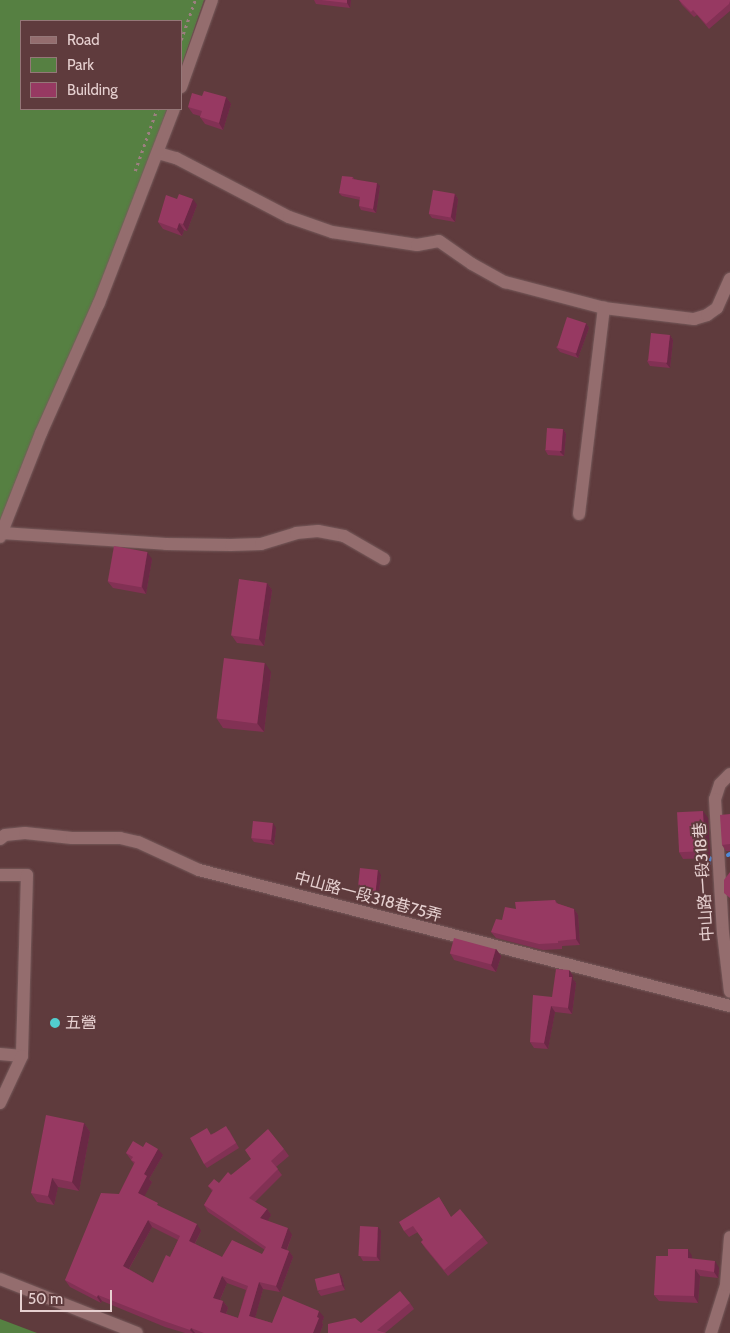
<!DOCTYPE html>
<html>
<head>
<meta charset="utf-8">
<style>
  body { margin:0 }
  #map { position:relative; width:730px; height:1333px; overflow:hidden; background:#5f3b3d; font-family:Cabin,"Noto Sans TC",sans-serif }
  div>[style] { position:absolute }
  .green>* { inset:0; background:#568042 }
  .stream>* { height:4px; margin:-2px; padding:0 2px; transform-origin:2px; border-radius:2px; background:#4f8ad8 }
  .path>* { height:2.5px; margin-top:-1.25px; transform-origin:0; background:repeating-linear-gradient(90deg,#9d7f80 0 2.5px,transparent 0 6.5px) }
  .roads { filter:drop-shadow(0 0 1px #765a5b) drop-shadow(0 0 1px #765a5b) }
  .minor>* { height:12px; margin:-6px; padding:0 6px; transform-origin:6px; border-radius:6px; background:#946d6e }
  .wall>* { inset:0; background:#823154 }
  .shaded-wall>* { inset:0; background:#6a2845 }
  .building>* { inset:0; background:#973962; transform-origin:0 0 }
  .dots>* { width:14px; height:14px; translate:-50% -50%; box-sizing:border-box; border:2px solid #5f3b3d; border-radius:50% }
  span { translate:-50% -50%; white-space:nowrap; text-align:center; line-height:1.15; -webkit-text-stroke:4px #5f3b3d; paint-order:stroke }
  .street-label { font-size:16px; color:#e6d0d0 }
  .poi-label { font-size:16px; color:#e6d0d0 }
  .left { translate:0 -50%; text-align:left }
  .legend { position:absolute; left:20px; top:20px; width:162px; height:90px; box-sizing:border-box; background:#5f3b3d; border:1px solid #957778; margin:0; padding:6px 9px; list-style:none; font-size:15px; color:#e6d0d0 }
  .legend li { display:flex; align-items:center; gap:10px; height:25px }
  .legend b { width:25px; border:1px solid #957778 }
  .scale { position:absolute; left:20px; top:1290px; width:92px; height:22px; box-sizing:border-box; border:2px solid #e6d0d0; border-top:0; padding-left:6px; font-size:15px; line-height:18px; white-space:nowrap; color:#e6d0d0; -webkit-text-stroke:4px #5f3b3d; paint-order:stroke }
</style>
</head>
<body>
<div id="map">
  <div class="green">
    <i style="clip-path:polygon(0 0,204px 0,181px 67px,181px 21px,21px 21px,21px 109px,167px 109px,99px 303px,0 521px)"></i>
    <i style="clip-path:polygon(0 1319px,37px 1333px,0 1333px)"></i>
  </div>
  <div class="stream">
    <i style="left:728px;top:855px;width:2px;rotate:-27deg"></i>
    <i style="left:708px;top:865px;width:7px;rotate:-74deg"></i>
  </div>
  <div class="path">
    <i style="left:181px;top:40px;width:42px;rotate:-70.7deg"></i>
    <i style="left:135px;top:171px;width:66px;rotate:-70.5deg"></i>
  </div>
  <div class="roads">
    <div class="minor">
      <i style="left:181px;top:87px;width:92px;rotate:-70.4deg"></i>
      <i style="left:158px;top:153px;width:19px;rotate:16deg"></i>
      <i style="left:176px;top:158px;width:127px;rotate:27.6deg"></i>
      <i style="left:289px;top:217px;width:46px;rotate:19.2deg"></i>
      <i style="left:332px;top:232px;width:86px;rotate:8.7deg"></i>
      <i style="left:417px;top:245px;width:22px;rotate:-10deg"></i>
      <i style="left:439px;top:241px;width:40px;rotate:34.9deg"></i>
      <i style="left:472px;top:264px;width:38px;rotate:29deg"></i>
      <i style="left:505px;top:282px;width:102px;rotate:14.7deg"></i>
      <i style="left:604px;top:308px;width:91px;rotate:7deg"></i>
      <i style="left:694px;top:319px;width:14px;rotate:-17deg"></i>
      <i style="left:707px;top:315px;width:12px;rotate:-35deg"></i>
      <i style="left:717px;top:308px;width:32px;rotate:-66deg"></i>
      <i style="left:579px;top:514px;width:208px;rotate:-83.1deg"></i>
      <i style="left:2px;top:533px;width:164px;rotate:3.8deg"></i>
      <i style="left:166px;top:544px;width:65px;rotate:0.9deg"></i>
      <i style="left:231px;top:545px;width:30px;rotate:-2deg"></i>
      <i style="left:261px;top:544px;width:37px;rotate:-17deg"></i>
      <i style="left:296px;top:533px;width:22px;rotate:-5deg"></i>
      <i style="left:318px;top:531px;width:26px;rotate:11deg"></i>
      <i style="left:344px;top:536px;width:46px;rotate:29.9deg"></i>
      <i style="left:0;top:537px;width:112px;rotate:-68.5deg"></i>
      <i style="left:41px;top:433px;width:142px;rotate:-66deg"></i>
      <i style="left:99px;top:303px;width:208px;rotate:-68.9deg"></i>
      <i style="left:730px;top:774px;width:14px;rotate:135deg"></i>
      <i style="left:720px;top:784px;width:16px;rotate:108deg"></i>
      <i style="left:715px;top:799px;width:134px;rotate:86.6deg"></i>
      <i style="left:723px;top:933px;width:59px;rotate:83.2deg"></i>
      <i style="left:0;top:839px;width:6px;rotate:-39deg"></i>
      <i style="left:5px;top:835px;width:20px;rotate:-6deg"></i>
      <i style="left:25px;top:833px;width:47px;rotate:6.1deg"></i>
      <i style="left:72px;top:838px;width:48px"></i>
      <i style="left:120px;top:838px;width:18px;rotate:13deg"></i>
      <i style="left:138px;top:842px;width:67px;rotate:24.7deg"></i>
      <i style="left:199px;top:870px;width:548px;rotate:14.37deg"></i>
      <i style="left:0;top:875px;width:27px"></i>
      <i style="left:27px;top:875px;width:181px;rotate:91.6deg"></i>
      <i style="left:22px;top:1056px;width:22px;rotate:-175deg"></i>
      <i style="left:0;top:1103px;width:52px;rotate:-64.9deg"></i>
      <i style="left:0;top:1279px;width:147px;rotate:21.5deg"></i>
      <i style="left:711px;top:1333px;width:50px;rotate:-72.6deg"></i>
      <i style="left:726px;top:1285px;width:48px;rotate:-85.2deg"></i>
    </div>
  </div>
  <div class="wall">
    <i style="clip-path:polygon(314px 0,351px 0,350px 8px,316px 4px)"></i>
    <i style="clip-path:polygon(679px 0,730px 0,730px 11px,709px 29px,697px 15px,694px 17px,682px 5px)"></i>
    <i style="clip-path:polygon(202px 96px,226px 97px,231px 104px,223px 130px,205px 124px,200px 117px,200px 116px,193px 114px,188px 107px)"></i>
    <i style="clip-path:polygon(353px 177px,354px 179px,380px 186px,376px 213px,361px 210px,359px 206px,360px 200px,342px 196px,339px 193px)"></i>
    <i style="clip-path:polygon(455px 194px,458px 199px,455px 222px,432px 218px,429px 214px)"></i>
    <i style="clip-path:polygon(177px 199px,197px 205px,187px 231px,184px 230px,182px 236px,163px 229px,158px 222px)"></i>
    <i style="clip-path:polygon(586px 323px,589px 328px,578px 358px,560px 352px,556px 347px)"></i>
    <i style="clip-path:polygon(670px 335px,673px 340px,670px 368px,650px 366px,647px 361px)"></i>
    <i style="clip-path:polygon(563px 429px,566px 434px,564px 456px,548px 455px,545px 450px)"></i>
    <i style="clip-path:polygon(152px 559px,146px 594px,113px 588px,108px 582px)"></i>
    <i style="clip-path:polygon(267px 583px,272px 590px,264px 646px,237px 643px,232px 636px)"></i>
    <i style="clip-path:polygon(271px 672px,264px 732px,223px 728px,217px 719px)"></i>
    <i style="clip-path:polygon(730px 814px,730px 851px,726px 851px,722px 845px)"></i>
    <i style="clip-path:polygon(708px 818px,710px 858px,683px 859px,679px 852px)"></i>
    <i style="clip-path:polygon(276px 828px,274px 845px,254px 842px,251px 838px)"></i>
    <i style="clip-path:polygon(381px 875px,378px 899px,360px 897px,357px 893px)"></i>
    <i style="clip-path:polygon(555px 900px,558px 904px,574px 909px,578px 915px,580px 945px,562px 946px,562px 949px,543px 950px,496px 938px,491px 932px,502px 920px,516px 909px)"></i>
    <i style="clip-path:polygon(496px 949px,501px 956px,496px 972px,454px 960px,450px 953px)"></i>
    <i style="clip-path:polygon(569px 970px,573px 976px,573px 979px,576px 983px,572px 1014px,555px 1012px,548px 1049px,534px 1048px,530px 1042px)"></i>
    <i style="clip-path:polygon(84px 1123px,90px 1132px,79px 1191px,58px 1187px,54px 1205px,37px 1202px,31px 1193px)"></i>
    <i style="clip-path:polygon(229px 1130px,239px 1148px,207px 1168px,204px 1164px,211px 1134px)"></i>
    <i style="clip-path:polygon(evenodd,143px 1147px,163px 1155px,149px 1179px,152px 1182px,144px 1196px,160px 1207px,201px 1231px,195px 1244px,222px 1257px,262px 1254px,265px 1250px,208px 1212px,204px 1205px,212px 1191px,208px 1186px,219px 1183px,231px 1175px,284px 1149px,289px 1156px,276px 1167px,282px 1175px,255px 1202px,267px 1209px,271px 1215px,267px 1221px,292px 1235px,287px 1250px,289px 1251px,293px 1257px,280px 1292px,263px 1289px,255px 1318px,272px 1323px,324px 1317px,322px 1322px,323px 1325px,320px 1333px,185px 1333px,165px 1327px,102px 1301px,101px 1303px,70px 1287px,65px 1280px,119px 1194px,134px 1164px,126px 1153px,143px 1147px,152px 1227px,178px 1240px,170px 1257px,153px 1283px,129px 1269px,152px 1227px,143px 1147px,227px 1283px,246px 1290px,238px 1318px,226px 1314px,228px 1308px,223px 1301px,220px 1300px,227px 1283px)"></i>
    <i style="clip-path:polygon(439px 1197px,451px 1217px,483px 1237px,488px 1243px,448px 1276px,425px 1248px,421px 1242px,423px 1240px,418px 1232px,409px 1237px,404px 1231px)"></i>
    <i style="clip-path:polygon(381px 1231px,380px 1261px,363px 1261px,360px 1256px)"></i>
    <i style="clip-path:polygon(668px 1256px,692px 1256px,692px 1259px,719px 1268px,718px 1278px,700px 1276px,698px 1303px,659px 1301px,654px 1295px)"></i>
    <i style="clip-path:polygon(339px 1273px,342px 1277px,345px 1290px,321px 1296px,318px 1292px)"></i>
    <i style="clip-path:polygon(410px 1303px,414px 1309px,385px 1333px,361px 1323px)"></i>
  </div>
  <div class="shaded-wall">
    <i style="clip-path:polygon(347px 0,351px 0,350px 8px,347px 3px)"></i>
    <i style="clip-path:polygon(226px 97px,231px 104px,223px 130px,219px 123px)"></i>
    <i style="clip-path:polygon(377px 183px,380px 186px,376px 213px,373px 209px)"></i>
    <i style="clip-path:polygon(455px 194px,458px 199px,455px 222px,451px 217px)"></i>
    <i style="clip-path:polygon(193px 199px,197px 205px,187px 231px,183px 224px)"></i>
    <i style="clip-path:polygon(179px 223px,184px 230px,182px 236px,177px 229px)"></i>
    <i style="clip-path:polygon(586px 323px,589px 328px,578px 358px,575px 353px)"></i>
    <i style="clip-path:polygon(670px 335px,673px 340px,670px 368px,666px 363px)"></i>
    <i style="clip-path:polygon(563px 429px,566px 434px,564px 456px,560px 452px)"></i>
    <i style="clip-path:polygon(147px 552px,152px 559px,146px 594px,142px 587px)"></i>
    <i style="clip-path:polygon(267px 583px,272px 590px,264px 646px,259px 639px)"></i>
    <i style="clip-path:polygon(265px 663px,271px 672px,264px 732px,257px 723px)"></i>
    <i style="clip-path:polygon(703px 811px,708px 818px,710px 858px,705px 851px)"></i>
    <i style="clip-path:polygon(273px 823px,276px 828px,274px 845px,270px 840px)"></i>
    <i style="clip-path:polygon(378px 870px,381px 875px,378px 899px,375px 895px)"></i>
    <i style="clip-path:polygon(574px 909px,578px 915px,580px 945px,576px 939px)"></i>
    <i style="clip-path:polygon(496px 949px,501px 956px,496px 972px,491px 965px)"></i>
    <i style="clip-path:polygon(569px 970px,573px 976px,573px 979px,576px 983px,572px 1014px,568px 1008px)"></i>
    <i style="clip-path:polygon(551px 1006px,555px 1012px,548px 1049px,544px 1043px)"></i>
    <i style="clip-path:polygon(84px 1123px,90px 1132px,79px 1191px,72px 1182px)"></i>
    <i style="clip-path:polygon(158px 1149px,163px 1155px,149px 1179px,152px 1182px,143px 1199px,138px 1193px,144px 1174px)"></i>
    <i style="clip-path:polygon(52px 1178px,58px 1187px,54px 1205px,48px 1196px)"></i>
    <i style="clip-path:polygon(267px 1209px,271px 1215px,265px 1225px,260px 1218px)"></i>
    <i style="clip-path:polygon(148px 1220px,152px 1227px,127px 1272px,123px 1266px)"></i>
    <i style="clip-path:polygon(197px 1224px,201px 1231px,193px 1247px,189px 1241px)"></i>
    <i style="clip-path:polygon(378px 1227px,381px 1231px,380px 1261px,377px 1257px)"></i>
    <i style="clip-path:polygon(288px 1228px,292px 1235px,285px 1254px,281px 1248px)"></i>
    <i style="clip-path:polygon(688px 1249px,692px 1256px,692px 1265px,688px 1258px)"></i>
    <i style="clip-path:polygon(289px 1251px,293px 1257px,280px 1292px,276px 1286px)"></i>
    <i style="clip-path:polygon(715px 1261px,719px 1268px,718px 1278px,714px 1272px)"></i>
    <i style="clip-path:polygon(695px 1269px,700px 1276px,698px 1303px,694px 1296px)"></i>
    <i style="clip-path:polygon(339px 1273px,342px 1277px,345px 1290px,342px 1285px)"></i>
    <i style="clip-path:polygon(222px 1276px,227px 1283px,218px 1304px,213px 1298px)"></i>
    <i style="clip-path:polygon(259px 1282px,263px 1289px,254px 1322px,249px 1316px)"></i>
    <i style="clip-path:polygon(98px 1295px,102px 1301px,101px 1303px,97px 1297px)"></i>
    <i style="clip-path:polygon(223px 1301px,228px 1308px,224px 1319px,220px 1312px)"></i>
    <i style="clip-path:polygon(319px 1311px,324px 1317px,322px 1322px,323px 1325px,320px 1333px,313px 1333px,317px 1317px)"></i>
    <i style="clip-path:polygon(191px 1328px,195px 1333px,193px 1333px,190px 1330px)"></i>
  </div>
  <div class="building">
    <i style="clip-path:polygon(321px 0,347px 0,347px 3px)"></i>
    <i style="clip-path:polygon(679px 0,730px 0,730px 1px,729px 4px,706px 24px,693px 10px,691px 12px)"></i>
    <i style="clip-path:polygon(204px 91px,226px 97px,219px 123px,200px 117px,202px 111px,188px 107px,192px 93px,202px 96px)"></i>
    <i style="clip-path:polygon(342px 176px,353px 177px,352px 179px,377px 183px,373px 209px,359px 206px,360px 197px,339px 193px)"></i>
    <i style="left:433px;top:190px;width:22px;height:24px;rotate:10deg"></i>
    <i style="clip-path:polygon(179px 194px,193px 199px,183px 224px,179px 223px,177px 229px,158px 222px,166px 195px,177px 199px)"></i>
    <i style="left:567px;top:317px;width:20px;height:32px;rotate:18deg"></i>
    <i style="left:651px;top:333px;width:19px;height:28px;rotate:6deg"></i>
    <i style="left:547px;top:428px;width:16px;height:22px;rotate:4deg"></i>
    <i style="left:114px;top:546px;width:34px;height:36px;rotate:10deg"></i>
    <i style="left:239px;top:579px;width:28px;height:57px;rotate:8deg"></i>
    <i style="left:224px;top:658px;width:41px;height:61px;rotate:7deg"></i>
    <i style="left:703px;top:811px;width:40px;height:26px;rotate:87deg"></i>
    <i style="clip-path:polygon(730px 814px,730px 844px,722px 845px,720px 815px)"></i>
    <i style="left:253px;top:821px;width:20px;height:17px;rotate:6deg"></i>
    <i style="left:360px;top:868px;width:18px;height:25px;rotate:6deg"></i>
    <i style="clip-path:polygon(730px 872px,730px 898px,724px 893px,724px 880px)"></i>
    <i style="clip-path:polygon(555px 900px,556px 903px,574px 909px,576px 939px,558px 941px,558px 943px,539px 944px,491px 932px,496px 919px,502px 920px,505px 907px,516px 909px,515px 902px)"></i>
    <i style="left:454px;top:938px;width:43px;height:16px;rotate:15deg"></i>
    <i style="clip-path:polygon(556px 969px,569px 970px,569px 977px,572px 977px,568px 1008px,551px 1006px,544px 1043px,530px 1042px,533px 995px,552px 997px)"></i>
    <i style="clip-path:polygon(46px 1115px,84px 1123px,72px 1182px,52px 1178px,48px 1196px,31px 1193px)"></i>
    <i style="clip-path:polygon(226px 1126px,236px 1143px,204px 1164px,190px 1138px,207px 1128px,211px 1135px)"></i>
    <i style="clip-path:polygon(evenodd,268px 1129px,284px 1149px,271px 1161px,278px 1169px,249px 1198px,267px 1209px,260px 1218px,288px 1228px,281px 1248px,289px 1251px,276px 1286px,259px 1282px,249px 1316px,272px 1323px,283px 1296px,319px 1311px,317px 1317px,319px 1318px,313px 1333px,204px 1333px,191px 1328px,190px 1330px,161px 1320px,98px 1295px,97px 1297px,65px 1280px,101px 1193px,119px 1194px,135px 1162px,131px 1160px,133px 1157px,126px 1153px,133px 1141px,143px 1147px,146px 1142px,158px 1149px,144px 1174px,147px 1176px,138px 1193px,158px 1203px,157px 1205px,197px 1224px,189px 1241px,222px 1257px,232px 1240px,262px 1254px,266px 1247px,204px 1205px,213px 1190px,208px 1186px,214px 1179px,219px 1183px,228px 1172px,231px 1175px,251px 1159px,245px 1150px,268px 1129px,148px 1220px,180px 1236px,170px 1257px,166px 1255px,153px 1283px,123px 1266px,148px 1220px,268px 1129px,222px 1276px,248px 1286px,238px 1318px,220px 1312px,223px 1301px,213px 1298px,222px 1276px)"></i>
    <i style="clip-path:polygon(439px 1197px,451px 1217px,460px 1209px,483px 1237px,444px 1270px,421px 1242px,423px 1240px,413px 1226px,404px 1231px,399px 1222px)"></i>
    <i style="left:360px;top:1226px;width:18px;height:30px;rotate:3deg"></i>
    <i style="clip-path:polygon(668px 1249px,688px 1249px,688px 1258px,715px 1261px,714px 1272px,695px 1269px,694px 1296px,654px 1295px,656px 1256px,668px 1256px)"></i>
    <i style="left:339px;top:1273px;width:12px;height:25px;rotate:76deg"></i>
    <i style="clip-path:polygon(400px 1291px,410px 1303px,377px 1330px,386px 1333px,328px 1333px,328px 1324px,355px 1318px,361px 1323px)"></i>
  </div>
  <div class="dots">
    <i style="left:55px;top:1023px;background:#52cdce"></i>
  </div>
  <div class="street-label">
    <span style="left:704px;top:882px;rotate:-94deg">中山路一段318巷</span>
    <span style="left:368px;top:897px;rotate:15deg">中山路一段318巷75弄</span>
  </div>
  <div class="poi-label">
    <span class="left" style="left:65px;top:1023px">五營</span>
  </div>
  <ul class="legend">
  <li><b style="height:6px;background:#946d6e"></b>Road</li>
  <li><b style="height:14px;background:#568042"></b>Park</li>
  <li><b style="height:14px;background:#973962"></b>Building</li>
  </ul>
  <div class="scale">50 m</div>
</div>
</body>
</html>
